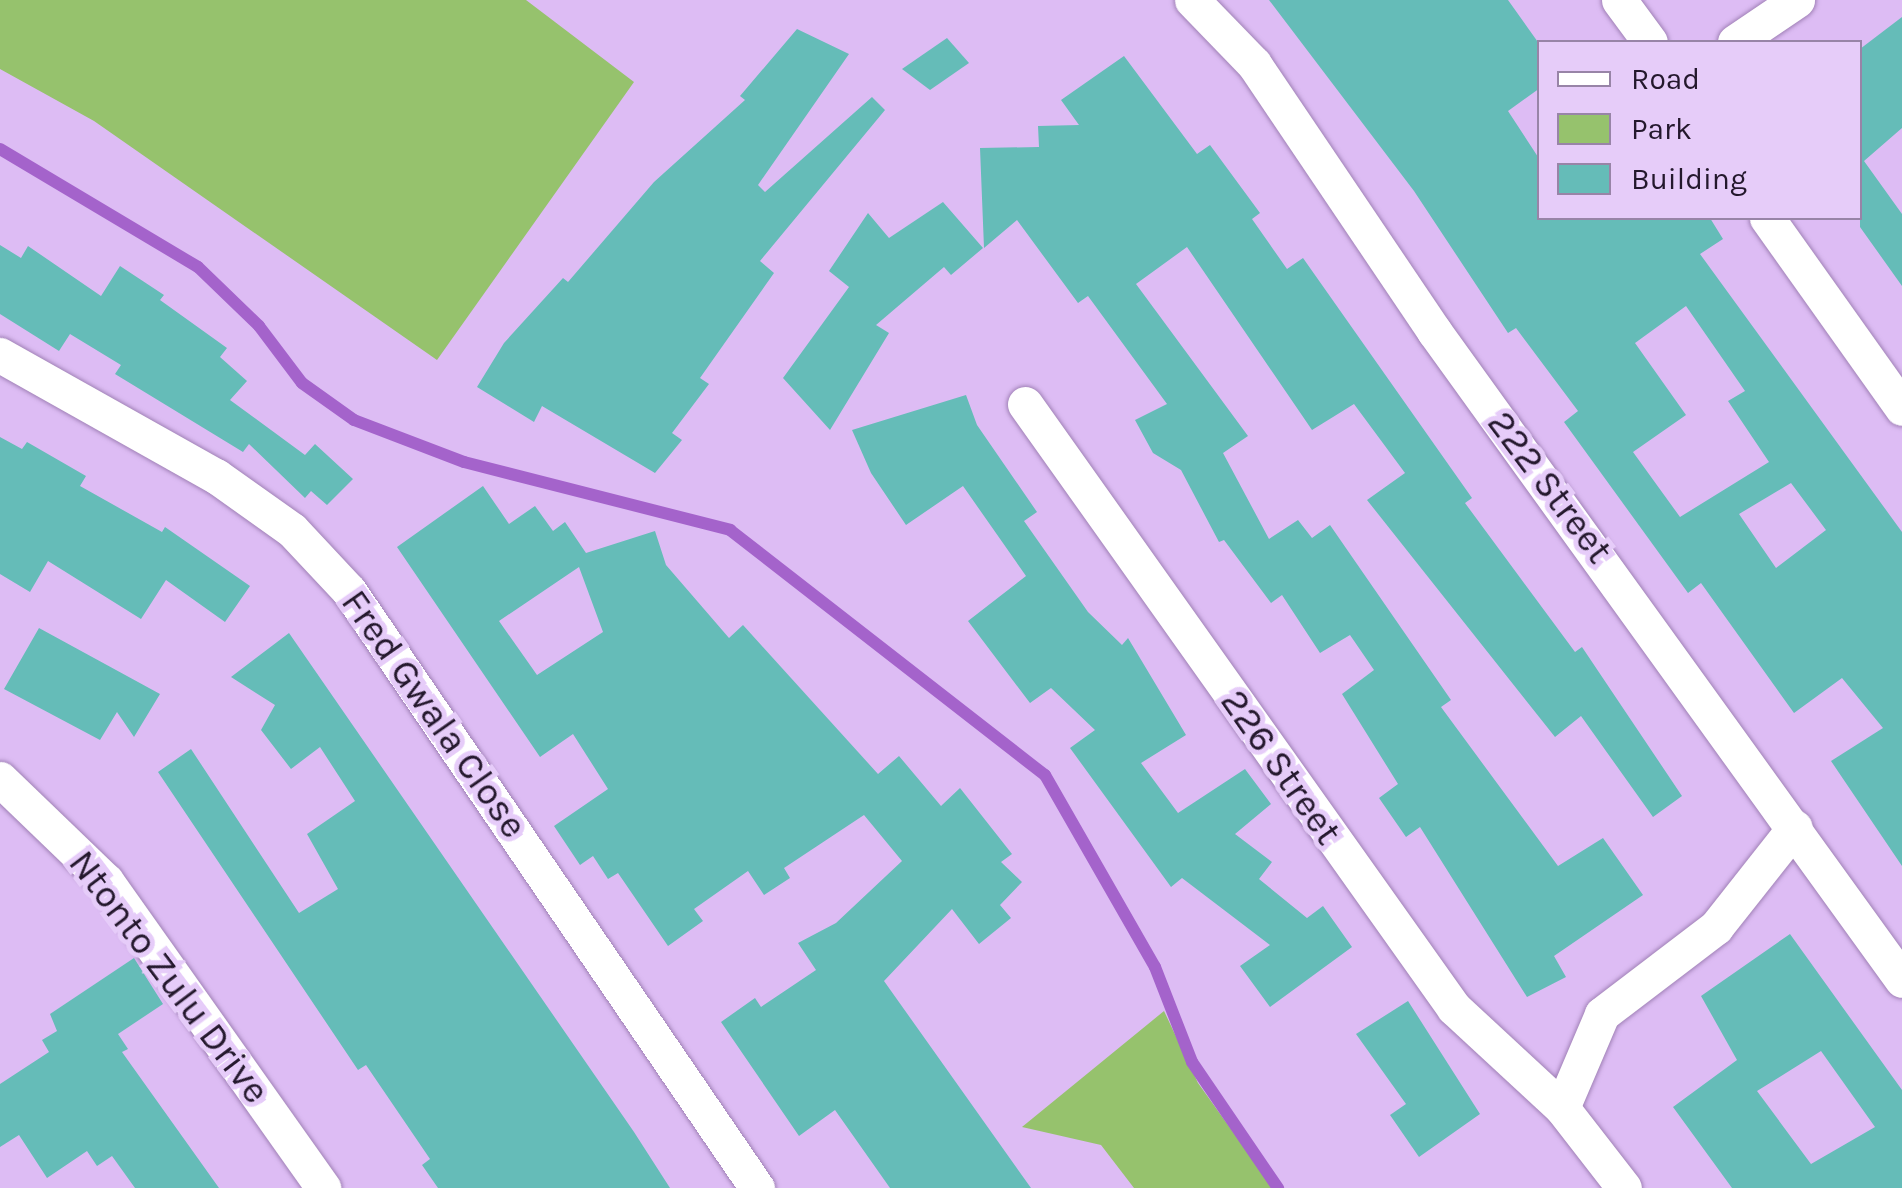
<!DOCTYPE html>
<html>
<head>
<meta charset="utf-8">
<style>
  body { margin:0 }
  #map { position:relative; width:1902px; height:1188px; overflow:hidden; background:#ddbcf4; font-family:Karla,sans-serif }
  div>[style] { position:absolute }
  .green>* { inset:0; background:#96c26d }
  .stream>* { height:12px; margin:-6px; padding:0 6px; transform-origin:6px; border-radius:6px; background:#a463cb }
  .building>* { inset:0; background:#65bcb8 }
  .roads { filter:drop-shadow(0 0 2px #a081b6) drop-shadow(0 0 2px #a081b6) }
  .street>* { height:35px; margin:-17.5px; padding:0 17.5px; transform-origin:17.5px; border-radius:17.5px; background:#fff }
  span { translate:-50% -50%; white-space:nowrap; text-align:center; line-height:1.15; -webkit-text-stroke:10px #e6ccf9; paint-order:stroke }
  .street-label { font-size:38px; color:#24182d }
  .legend { position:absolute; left:1537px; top:40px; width:325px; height:180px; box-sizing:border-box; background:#e6ccf9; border:2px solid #9884a7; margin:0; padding:12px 18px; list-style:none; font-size:30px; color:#24182d }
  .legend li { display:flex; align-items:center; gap:20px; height:50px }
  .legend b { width:50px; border:2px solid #9884a7 }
</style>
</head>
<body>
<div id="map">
  <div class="green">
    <i style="clip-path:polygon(0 0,526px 0,634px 82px,437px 360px,94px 121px,0 69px)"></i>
    <i style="clip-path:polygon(1164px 1011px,1198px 1083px,1273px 1188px,1134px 1188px,1101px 1145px,1022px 1127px)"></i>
  </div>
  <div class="stream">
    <i style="left:0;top:149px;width:230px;rotate:30.8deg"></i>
    <i style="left:198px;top:267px;width:85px;rotate:44deg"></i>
    <i style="left:259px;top:326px;width:71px;rotate:53deg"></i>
    <i style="left:302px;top:383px;width:64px;rotate:35.4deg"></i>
    <i style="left:354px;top:420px;width:118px;rotate:20.9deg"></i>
    <i style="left:464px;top:462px;width:275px;rotate:14.3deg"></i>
    <i style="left:730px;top:530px;width:399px;rotate:37.9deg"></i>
    <i style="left:1045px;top:775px;width:221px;rotate:60.2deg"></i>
    <i style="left:1155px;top:967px;width:102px;rotate:68.7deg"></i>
    <i style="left:1192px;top:1062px;width:153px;rotate:55.7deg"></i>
  </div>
  <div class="building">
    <i style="clip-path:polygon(evenodd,1269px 0,1508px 0,1540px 45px,1540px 88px,1508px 111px,1540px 160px,1540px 218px,1710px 218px,1723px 239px,1700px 254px,1902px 532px,1902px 866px,1831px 761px,1883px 728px,1842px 678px,1794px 713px,1701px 583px,1688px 593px,1564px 422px,1578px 411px,1516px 328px,1508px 333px,1414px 191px,1269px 0,1686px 306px,1745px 391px,1728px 401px,1769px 462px,1680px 517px,1633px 452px,1686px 415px,1635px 343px,1686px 306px,1269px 0,1791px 483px,1826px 530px,1776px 568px,1739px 514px,1791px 483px)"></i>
    <i style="clip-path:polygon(1902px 17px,1902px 128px,1864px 161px,1902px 214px,1902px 286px,1860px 227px,1860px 49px)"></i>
    <i style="clip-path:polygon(797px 29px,849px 54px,758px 185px,765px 192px,872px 97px,885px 110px,760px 261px,774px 273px,700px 378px,709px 384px,672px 433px,682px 440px,655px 473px,542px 406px,534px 422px,477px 387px,504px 343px,563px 278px,568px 282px,654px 182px,745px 100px,740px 96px)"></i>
    <i style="clip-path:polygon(947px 38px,969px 63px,930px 90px,902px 69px)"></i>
    <i style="clip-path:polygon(1124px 56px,1197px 154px,1210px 145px,1260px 213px,1252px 219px,1287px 269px,1303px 258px,1472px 498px,1465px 503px,1575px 652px,1582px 647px,1682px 796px,1653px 817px,1581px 716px,1555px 737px,1367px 500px,1405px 473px,1354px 404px,1312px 430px,1187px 247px,1136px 284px,1248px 436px,1223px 453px,1269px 539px,1298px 520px,1312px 538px,1330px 525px,1451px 700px,1441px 707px,1558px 866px,1603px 838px,1643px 895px,1554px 956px,1566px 977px,1527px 997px,1420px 827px,1406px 837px,1379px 798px,1398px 784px,1342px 694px,1374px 670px,1350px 635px,1320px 653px,1282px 595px,1271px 603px,1224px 540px,1219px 542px,1181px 470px,1153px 453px,1135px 420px,1167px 404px,1088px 296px,1078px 303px,1017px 220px,984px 248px,980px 148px,1039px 147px,1038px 126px,1079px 125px,1061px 100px)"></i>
    <i style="clip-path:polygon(943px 202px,983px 248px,951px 275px,944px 267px,876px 325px,889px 333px,830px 430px,783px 378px,849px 287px,829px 271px,868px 213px,889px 238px)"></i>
    <i style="clip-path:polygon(0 245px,21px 258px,28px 246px,101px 296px,120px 266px,164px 295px,160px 300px,227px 348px,220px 357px,247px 381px,230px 400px,305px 455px,315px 444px,353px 479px,327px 505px,311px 491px,305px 498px,249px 444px,243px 452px,115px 374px,121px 365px,70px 334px,59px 351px,0 314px)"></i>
    <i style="clip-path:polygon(966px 395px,977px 425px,1037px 512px,1024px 521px,1088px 612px,1122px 645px,1128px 638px,1186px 735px,1141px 763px,1178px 813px,1245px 769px,1271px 804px,1235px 834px,1272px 862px,1259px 879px,1307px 918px,1323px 906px,1352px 947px,1270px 1007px,1240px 966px,1270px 945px,1182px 878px,1171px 887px,1070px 748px,1095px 730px,1051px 688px,1030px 703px,968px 621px,1026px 576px,963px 486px,906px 525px,871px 473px,852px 430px)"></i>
    <i style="clip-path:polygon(0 437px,22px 449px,27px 442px,86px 476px,80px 486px,162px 532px,165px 527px,250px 586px,225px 622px,166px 580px,141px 619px,48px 561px,30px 592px,0 574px)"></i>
    <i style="clip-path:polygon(evenodd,483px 486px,509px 524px,535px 506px,553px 531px,565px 522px,586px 553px,655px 531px,666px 565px,729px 638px,743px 625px,878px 774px,899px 756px,941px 806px,960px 788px,1012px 854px,1001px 862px,1022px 882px,1000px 905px,1011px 918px,979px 944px,952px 909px,884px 981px,1031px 1188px,890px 1188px,835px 1110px,799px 1136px,721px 1022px,755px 998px,761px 1007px,816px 970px,798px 943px,836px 923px,902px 861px,864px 815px,784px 868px,790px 878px,764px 895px,748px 871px,694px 909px,703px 921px,668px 946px,618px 873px,608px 879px,593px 856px,580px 865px,554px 826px,608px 789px,573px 734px,540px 757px,397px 547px,483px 486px,579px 567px,603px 632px,537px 675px,499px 621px,579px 567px)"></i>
    <i style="clip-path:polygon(39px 628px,160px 694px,134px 737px,117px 712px,100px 740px,4px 689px)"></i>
    <i style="clip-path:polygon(289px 633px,634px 1132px,670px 1188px,438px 1188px,422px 1165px,430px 1159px,366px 1065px,358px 1070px,158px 772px,191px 749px,299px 913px,338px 889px,307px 834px,355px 801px,320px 747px,291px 769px,261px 730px,275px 705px,231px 677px)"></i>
    <i style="clip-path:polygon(evenodd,1790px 934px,1902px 1090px,1902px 1188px,1732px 1188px,1673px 1107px,1737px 1060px,1701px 996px,1790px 934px,1821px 1051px,1875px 1127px,1811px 1164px,1757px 1091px,1821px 1051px)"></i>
    <i style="clip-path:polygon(134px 958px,163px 1004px,118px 1034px,128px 1049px,122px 1052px,219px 1188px,135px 1188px,112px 1156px,97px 1166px,87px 1151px,47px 1178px,19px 1135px,0 1147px,0 1084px,49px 1052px,42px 1040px,57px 1031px,50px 1014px)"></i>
    <i style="clip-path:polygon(1408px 1001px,1480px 1114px,1419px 1157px,1390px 1115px,1406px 1104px,1356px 1034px)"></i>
  </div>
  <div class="roads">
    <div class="street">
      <i style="left:1192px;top:0;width:89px;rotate:45.9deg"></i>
      <i style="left:1254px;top:64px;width:322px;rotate:56deg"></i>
      <i style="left:1434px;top:331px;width:800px;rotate:54.2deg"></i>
      <i style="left:1619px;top:0;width:52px;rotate:53.6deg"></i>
      <i style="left:1735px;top:42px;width:75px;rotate:-34.1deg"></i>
      <i style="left:1767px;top:218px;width:233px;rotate:54.6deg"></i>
      <i style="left:0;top:355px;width:248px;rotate:29.3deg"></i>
      <i style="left:216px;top:476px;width:93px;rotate:35.4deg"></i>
      <i style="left:292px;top:530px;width:83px;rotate:46.9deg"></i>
      <i style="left:349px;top:591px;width:723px;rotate:55.65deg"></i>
      <i style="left:1025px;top:404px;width:741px;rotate:54.62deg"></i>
      <i style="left:1454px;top:1008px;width:147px;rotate:42.8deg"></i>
      <i style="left:1562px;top:1108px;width:101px;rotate:52.2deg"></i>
      <i style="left:0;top:779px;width:147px;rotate:43.9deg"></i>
      <i style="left:106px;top:881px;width:376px;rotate:54.7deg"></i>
      <i style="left:1562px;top:1108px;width:102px;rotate:-66.9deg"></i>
      <i style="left:1602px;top:1014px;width:143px;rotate:-37.3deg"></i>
      <i style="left:1716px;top:927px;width:127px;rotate:-51.7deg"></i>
    </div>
  </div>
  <div class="street-label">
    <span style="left:1550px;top:487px;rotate:53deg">222 Street</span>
    <span style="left:434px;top:714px;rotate:55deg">Fred Gwala Close</span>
    <span style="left:1281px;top:767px;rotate:55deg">226 Street</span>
    <span style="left:169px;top:977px;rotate:53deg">Ntonto Zulu Drive</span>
  </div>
  <ul class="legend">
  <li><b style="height:12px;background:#fff"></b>Road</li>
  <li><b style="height:28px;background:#96c26d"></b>Park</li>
  <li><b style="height:28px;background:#65bcb8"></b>Building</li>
  </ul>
</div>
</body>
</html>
